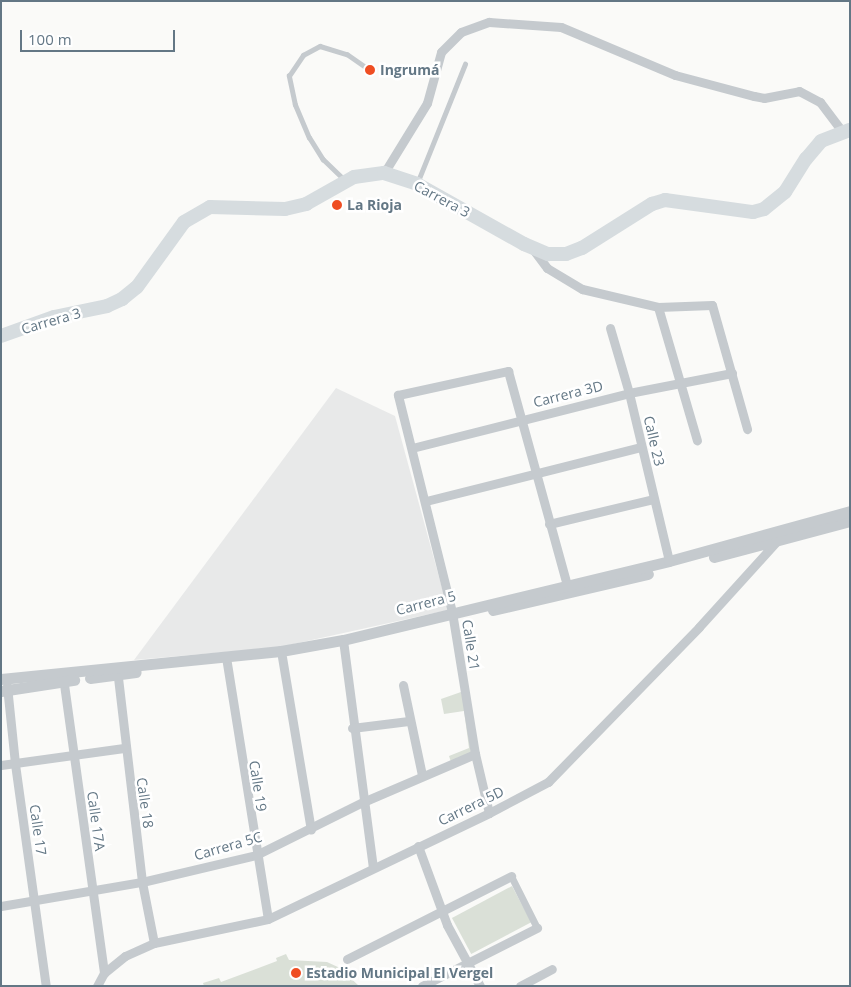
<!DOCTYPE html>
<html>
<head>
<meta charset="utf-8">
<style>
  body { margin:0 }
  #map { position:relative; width:851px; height:987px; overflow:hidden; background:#fafaf8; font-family:"Open Sans",sans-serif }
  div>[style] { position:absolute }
  .built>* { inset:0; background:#e8e9e9 }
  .green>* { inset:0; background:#dae0d7; transform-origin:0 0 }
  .service>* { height:4.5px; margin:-2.25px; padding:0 2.25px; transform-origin:2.25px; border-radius:2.25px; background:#c5cace }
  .pedestrian>* { height:7px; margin:-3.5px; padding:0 3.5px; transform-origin:3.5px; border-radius:3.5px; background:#c5cace }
  .minor>* { height:9px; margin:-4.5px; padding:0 4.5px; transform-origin:4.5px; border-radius:4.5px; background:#c5cace }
  .tertiary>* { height:11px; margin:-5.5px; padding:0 5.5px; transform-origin:5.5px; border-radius:5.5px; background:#c5cace }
  .primary>* { height:14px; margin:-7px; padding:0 7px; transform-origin:7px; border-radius:7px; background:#d6dcdf }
  .dots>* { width:14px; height:14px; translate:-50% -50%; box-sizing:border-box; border:2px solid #fff; border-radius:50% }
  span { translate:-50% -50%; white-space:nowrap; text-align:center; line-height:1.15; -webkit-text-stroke:5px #fff; paint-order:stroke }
  .poi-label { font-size:14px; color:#637785; font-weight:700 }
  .left { translate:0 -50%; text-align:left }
  .street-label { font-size:14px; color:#637785 }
  .frame { position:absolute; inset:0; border:2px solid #637785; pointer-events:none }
  .scale { position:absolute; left:20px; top:30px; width:155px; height:22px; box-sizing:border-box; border:2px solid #637785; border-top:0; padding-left:6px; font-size:15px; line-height:18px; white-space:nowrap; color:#637785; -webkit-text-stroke:4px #fff; paint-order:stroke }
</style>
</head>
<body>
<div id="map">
  <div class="built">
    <i style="clip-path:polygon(336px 388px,395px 416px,448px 610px,280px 647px,134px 660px)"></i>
  </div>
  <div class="green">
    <i style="clip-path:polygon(461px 692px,466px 711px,471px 753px,451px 762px,449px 756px,469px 748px,464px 711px,444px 714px,441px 699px)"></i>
    <i style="left:512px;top:886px;width:41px;height:68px;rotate:62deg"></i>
    <i style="clip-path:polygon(286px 954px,289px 960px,327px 962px,340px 968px,359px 986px,204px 986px,203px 983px,219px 978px,221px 982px,277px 961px,276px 958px)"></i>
  </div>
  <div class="service">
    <i style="left:343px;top:179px;width:28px;rotate:-136deg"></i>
    <i style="left:323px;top:160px;width:26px;rotate:-122deg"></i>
    <i style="left:309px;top:138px;width:36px;rotate:-113deg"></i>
    <i style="left:295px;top:105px;width:30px;rotate:-102deg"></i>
    <i style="left:289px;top:76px;width:25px;rotate:-56deg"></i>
    <i style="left:303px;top:55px;width:19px;rotate:-28deg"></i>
    <i style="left:320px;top:46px;width:28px;rotate:17deg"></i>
    <i style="left:347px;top:54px;width:21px;rotate:35deg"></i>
    <i style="left:418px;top:181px;width:126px;rotate:-68.1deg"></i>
  </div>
  <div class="pedestrian">
    <i style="left:511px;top:876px;width:58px;rotate:63.4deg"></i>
  </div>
  <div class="minor">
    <i style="left:384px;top:173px;width:82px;rotate:-58.4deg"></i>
    <i style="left:427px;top:103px;width:53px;rotate:-74.6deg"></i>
    <i style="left:441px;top:52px;width:28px;rotate:-45deg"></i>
    <i style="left:461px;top:32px;width:30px;rotate:-20deg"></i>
    <i style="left:489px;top:22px;width:72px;rotate:4deg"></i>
    <i style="left:561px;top:27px;width:124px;rotate:22.8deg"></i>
    <i style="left:675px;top:75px;width:82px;rotate:14.9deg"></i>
    <i style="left:754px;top:96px;width:10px;rotate:11deg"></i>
    <i style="left:764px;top:98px;width:36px;rotate:-11deg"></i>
    <i style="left:799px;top:91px;width:24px;rotate:28deg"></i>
    <i style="left:820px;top:102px;width:36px;rotate:53deg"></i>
    <i style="left:532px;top:248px;width:25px;rotate:53deg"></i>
    <i style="left:547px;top:268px;width:41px;rotate:31deg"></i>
    <i style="left:582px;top:289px;width:78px;rotate:13.3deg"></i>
    <i style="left:658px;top:307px;width:54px;rotate:-2.1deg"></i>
    <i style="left:712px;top:305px;width:129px;rotate:74.2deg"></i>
    <i style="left:658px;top:307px;width:139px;rotate:73.7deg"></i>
    <i style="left:610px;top:328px;width:68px;rotate:73.7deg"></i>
    <i style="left:629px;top:393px;width:173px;rotate:76.6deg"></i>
    <i style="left:412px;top:448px;width:224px;rotate:-14.2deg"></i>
    <i style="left:629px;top:393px;width:105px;rotate:-11deg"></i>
    <i style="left:426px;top:501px;width:222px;rotate:-14.1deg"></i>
    <i style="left:549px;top:524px;width:107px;rotate:-13.5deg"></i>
    <i style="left:343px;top:640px;width:229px;rotate:82.5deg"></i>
    <i style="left:226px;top:657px;width:265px;rotate:80.9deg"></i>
    <i style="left:282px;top:657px;width:175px;rotate:80.5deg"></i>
    <i style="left:117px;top:669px;width:214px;rotate:83.3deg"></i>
    <i style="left:142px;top:882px;width:62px;rotate:78.9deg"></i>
    <i style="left:63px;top:677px;width:299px;rotate:82.1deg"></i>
    <i style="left:403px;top:685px;width:92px;rotate:78.1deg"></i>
    <i style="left:7px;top:686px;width:78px;rotate:84.1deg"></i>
    <i style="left:15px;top:764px;width:224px;rotate:82.1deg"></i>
    <i style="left:352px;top:728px;width:57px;rotate:-7deg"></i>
    <i style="left:1px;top:765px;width:124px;rotate:-7.9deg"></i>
    <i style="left:489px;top:813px;width:61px;rotate:-103.3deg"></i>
    <i style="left:475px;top:754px;width:144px;rotate:-99.2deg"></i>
    <i style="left:452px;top:612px;width:224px;rotate:-104deg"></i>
    <i style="left:398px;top:395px;width:113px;rotate:-12.3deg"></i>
    <i style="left:508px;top:371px;width:229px;rotate:74.6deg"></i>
    <i style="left:418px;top:846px;width:84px;rotate:69.8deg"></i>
    <i style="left:447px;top:925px;width:69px;rotate:61.6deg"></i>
    <i style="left:1px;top:906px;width:143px;rotate:-9.7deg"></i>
    <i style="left:142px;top:882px;width:117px;rotate:-13.3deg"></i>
    <i style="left:256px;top:855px;width:119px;rotate:-26.4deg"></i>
    <i style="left:363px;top:802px;width:122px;rotate:-23.2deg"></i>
    <i style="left:347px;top:959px;width:184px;rotate:-26.8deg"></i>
    <i style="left:97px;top:986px;width:15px;rotate:-62deg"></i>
    <i style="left:104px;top:973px;width:27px;rotate:-39deg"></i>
    <i style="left:125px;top:956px;width:32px;rotate:-24deg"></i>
    <i style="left:154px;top:943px;width:116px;rotate:-11.9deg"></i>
    <i style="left:268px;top:919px;width:245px;rotate:-25.6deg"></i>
    <i style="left:489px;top:813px;width:67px;rotate:-27.7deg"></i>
    <i style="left:548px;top:782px;width:216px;rotate:-45.7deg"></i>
    <i style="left:699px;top:627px;width:118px;rotate:-47.8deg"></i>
    <i style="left:422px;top:986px;width:129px;rotate:-26.8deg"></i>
    <i style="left:520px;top:986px;width:36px;rotate:-28deg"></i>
  </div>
  <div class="tertiary">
    <i style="left:714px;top:557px;width:141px;rotate:-14.8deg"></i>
    <i style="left:493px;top:610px;width:159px;rotate:-13.1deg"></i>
    <i style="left:90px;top:678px;width:46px;rotate:-7.4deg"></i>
    <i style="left:1px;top:679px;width:281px;rotate:-5.7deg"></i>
    <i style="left:281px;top:651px;width:63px;rotate:-10.1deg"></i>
    <i style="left:343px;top:640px;width:335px;rotate:-13.6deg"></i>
    <i style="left:669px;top:561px;width:188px;rotate:-15.4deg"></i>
    <i style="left:1px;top:691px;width:74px;rotate:-8.6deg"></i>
  </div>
  <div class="primary">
    <i style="left:1px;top:336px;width:56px;rotate:-19.7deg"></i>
    <i style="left:54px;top:317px;width:54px;rotate:-11.7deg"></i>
    <i style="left:107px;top:306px;width:17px;rotate:-25deg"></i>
    <i style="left:122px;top:299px;width:19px;rotate:-39deg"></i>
    <i style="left:137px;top:287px;width:80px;rotate:-54.1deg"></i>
    <i style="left:184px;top:222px;width:30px;rotate:-30deg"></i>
    <i style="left:210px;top:207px;width:75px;rotate:1.5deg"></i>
    <i style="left:285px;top:209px;width:22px;rotate:-13deg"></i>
    <i style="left:306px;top:204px;width:55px;rotate:-29.4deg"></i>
    <i style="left:354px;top:177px;width:30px;rotate:-8deg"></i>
    <i style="left:384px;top:173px;width:35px;rotate:18deg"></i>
    <i style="left:417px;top:184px;width:123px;rotate:29.3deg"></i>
    <i style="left:524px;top:244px;width:26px;rotate:23deg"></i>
    <i style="left:548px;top:254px;width:18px"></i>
    <i style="left:566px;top:254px;width:17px;rotate:-21deg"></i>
    <i style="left:582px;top:248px;width:83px;rotate:-32.2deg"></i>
    <i style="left:652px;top:204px;width:14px;rotate:-17deg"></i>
    <i style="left:665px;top:200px;width:89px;rotate:7.8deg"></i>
    <i style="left:753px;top:212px;width:11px;rotate:-15deg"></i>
    <i style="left:764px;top:209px;width:27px;rotate:-39deg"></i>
    <i style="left:785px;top:192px;width:39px;rotate:-58deg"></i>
    <i style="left:806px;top:159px;width:23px;rotate:-50deg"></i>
    <i style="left:821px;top:141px;width:31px;rotate:-21deg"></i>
  </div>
  <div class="dots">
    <i style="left:370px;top:70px;background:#ef4e23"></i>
    <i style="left:337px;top:205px;background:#ef4e23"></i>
    <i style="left:296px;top:973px;background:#ef4e23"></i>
  </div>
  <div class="poi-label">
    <span class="left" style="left:380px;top:70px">Ingrumá</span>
    <span class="left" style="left:347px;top:205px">La Rioja</span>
    <span class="left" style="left:306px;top:973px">Estadio Municipal El Vergel</span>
  </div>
  <div class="street-label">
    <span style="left:442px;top:199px;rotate:28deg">Carrera 3</span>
    <span style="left:51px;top:321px;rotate:-16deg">Carrera 3</span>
    <span style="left:568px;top:394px;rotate:-14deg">Carrera 3D</span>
    <span style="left:654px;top:441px;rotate:77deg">Calle 23</span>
    <span style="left:426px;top:603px;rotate:-14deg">Carrera 5</span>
    <span style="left:471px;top:645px;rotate:81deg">Calle 21</span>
    <span style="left:258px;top:786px;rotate:81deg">Calle 19</span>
    <span style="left:145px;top:803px;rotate:82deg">Calle 18</span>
    <span style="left:471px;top:806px;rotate:-26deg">Carrera 5D</span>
    <span style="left:96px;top:821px;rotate:82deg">Calle 17A</span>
    <span style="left:38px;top:830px;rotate:82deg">Calle 17</span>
    <span style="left:228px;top:846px;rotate:-16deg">Carrera 5C</span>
  </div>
  <div class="frame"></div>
  <div class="scale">100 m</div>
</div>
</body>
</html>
